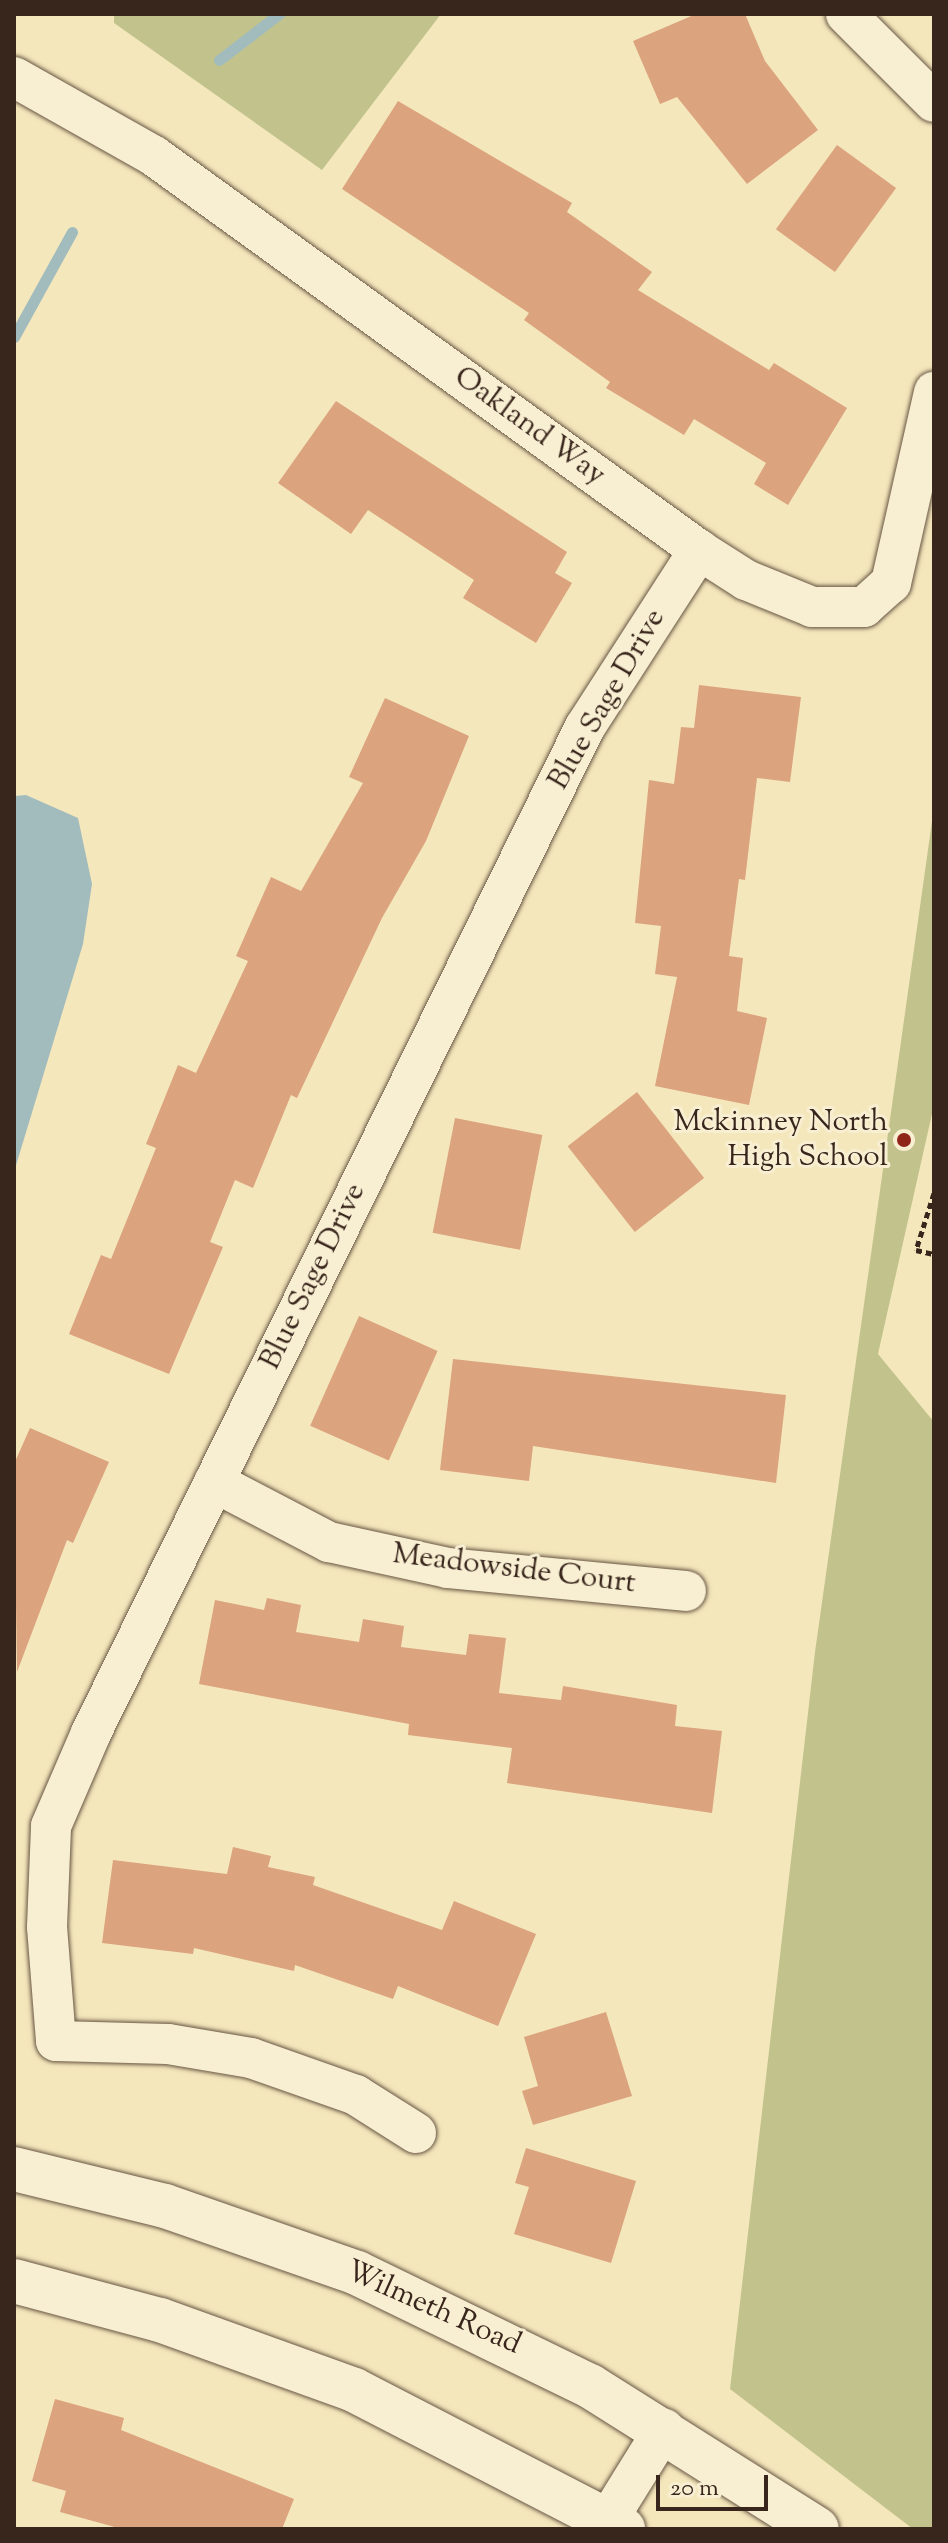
<!DOCTYPE html>
<html>
<head>
<meta charset="utf-8">
<style>
  body { margin:0 }
  #map { position:relative; width:948px; height:2543px; overflow:hidden; background:#f5e7bc; font-family:"Sorts Mill Goudy",serif }
  div>[style] { position:absolute }
  .green>* { inset:0; background:#c2c38c }
  .water>* { inset:0; background:#a2bcbd }
  .stream>* { height:11px; margin:-5.5px; padding:0 5.5px; transform-origin:5.5px; border-radius:5.5px; background:#a2bcbd }
  .building>* { inset:0; background:#dba37e; transform-origin:0 0 }
  .path>* { height:5px; margin-top:-2.5px; transform-origin:0; background:repeating-linear-gradient(90deg,#38251b 0 6px,transparent 0 10px) }
  .roads { filter:drop-shadow(0 0 2px #675643) drop-shadow(0 0 2px #675643) }
  .street>* { height:40px; margin:-20px; padding:0 20px; transform-origin:20px; border-radius:20px; background:#f8efd3 }
  .secondary>* { height:44px; margin:-22px; padding:0 22px; transform-origin:22px; border-radius:22px; background:#f8efd3 }
  .dots>* { width:22px; height:22px; translate:-50% -50%; box-sizing:border-box; border:4px solid #f8efd3; border-radius:50% }
  span { translate:-50% -50%; white-space:nowrap; text-align:center; line-height:1.15; -webkit-text-stroke:6px #f8efd3; paint-order:stroke }
  .street-label { font-size:30px; color:#38251b }
  .poi-label { font-size:30px; color:#38251b }
  .right { translate:-100% -50%; text-align:right }
  .frame { position:absolute; inset:0; border:16px solid #38251b; pointer-events:none }
  .scale { position:absolute; left:656px; top:2475px; width:112px; height:36px; box-sizing:border-box; border:4px solid #38251b; border-top:0; padding-left:10px; font-size:24px; line-height:28px; white-space:nowrap; color:#38251b; -webkit-text-stroke:6px #f8efd3; paint-order:stroke }
</style>
</head>
<body>
<div id="map">
  <div class="green">
    <i style="clip-path:polygon(114px 14px,441px 14px,322px 170px,114px 23px)"></i>
    <i style="clip-path:polygon(934px 807px,934px 1105px,878px 1354px,934px 1422px,934px 2529px,913px 2529px,730px 2389px,815px 1652px)"></i>
  </div>
  <div class="water">
    <i style="clip-path:polygon(26px 795px,78px 818px,92px 884px,83px 944px,14px 1172px,14px 796px)"></i>
  </div>
  <div class="stream">
    <i style="left:219px;top:60px;width:76px;rotate:-37.5deg"></i>
    <i style="left:14px;top:337px;width:120px;rotate:-61.1deg"></i>
  </div>
  <div class="building">
    <i style="clip-path:polygon(696px 14px,745px 14px,765px 61px,818px 130px,747px 184px,677px 97px,660px 104px,633px 41px)"></i>
    <i style="clip-path:polygon(398px 101px,572px 203px,567px 212px,652px 272px,638px 290px,769px 370px,774px 363px,847px 408px,788px 505px,754px 484px,766px 463px,694px 419px,684px 435px,606px 388px,610px 382px,524px 320px,529px 313px,342px 189px)"></i>
    <i style="left:837px;top:145px;width:73px;height:104px;rotate:36deg"></i>
    <i style="clip-path:polygon(336px 401px,567px 552px,555px 573px,572px 583px,536px 643px,463px 598px,474px 580px,368px 510px,351px 534px,278px 483px)"></i>
    <i style="clip-path:polygon(699px 685px,801px 697px,790px 782px,757px 778px,745px 880px,739px 879px,729px 956px,743px 958px,737px 1011px,767px 1018px,749px 1105px,655px 1086px,677px 977px,655px 974px,661px 926px,635px 923px,649px 780px,674px 784px,681px 727px,694px 728px)"></i>
    <i style="clip-path:polygon(385px 698px,469px 736px,426px 841px,382px 918px,297px 1098px,291px 1095px,253px 1188px,235px 1180px,210px 1242px,223px 1247px,169px 1374px,69px 1334px,101px 1255px,111px 1259px,156px 1148px,146px 1144px,178px 1065px,196px 1073px,248px 961px,236px 956px,271px 877px,301px 891px,363px 783px,349px 777px)"></i>
    <i style="left:637px;top:1092px;width:109px;height:88px;rotate:52deg"></i>
    <i style="left:455px;top:1118px;width:89px;height:117px;rotate:11deg"></i>
    <i style="left:359px;top:1316px;width:86px;height:120px;rotate:24deg"></i>
    <i style="clip-path:polygon(453px 1359px,786px 1395px,776px 1483px,533px 1446px,529px 1481px,440px 1470px)"></i>
    <i style="clip-path:polygon(30px 1428px,109px 1462px,73px 1543px,67px 1540px,17px 1672px,14px 1464px)"></i>
    <i style="clip-path:polygon(267px 1598px,301px 1605px,296px 1632px,359px 1642px,363px 1619px,404px 1626px,401px 1647px,466px 1655px,469px 1634px,506px 1638px,499px 1693px,561px 1700px,563px 1686px,677px 1705px,675px 1726px,722px 1731px,712px 1813px,507px 1783px,512px 1748px,408px 1735px,409px 1724px,199px 1684px,215px 1600px,264px 1610px)"></i>
    <i style="clip-path:polygon(233px 1847px,271px 1856px,268px 1867px,315px 1877px,313px 1885px,442px 1930px,454px 1901px,536px 1934px,498px 2026px,398px 1986px,393px 1999px,295px 1965px,294px 1971px,194px 1948px,193px 1954px,102px 1943px,113px 1860px,227px 1874px)"></i>
    <i style="clip-path:polygon(606px 2012px,632px 2096px,533px 2125px,522px 2091px,538px 2086px,524px 2037px)"></i>
    <i style="clip-path:polygon(526px 2148px,636px 2181px,611px 2263px,514px 2234px,529px 2187px,515px 2183px)"></i>
    <i style="clip-path:polygon(55px 2399px,124px 2418px,121px 2430px,294px 2499px,282px 2529px,122px 2529px,60px 2512px,66px 2491px,32px 2481px)"></i>
  </div>
  <div class="path">
    <i style="left:934px;top:1193px;width:60px;rotate:107.5deg"></i>
    <i style="left:916px;top:1250px;width:18px;rotate:13deg"></i>
  </div>
  <div class="roads">
    <div class="street">
      <i style="left:846px;top:14px;width:124px;rotate:45deg"></i>
      <i style="left:14px;top:77px;width:161px;rotate:29.4deg"></i>
      <i style="left:154px;top:156px;width:673px;rotate:35.86deg"></i>
      <i style="left:699px;top:550px;width:56px;rotate:32.6deg"></i>
      <i style="left:746px;top:580px;width:71px;rotate:22.2deg"></i>
      <i style="left:812px;top:607px;width:52px"></i>
      <i style="left:864px;top:607px;width:36px;rotate:-42deg"></i>
      <i style="left:891px;top:583px;width:196px;rotate:-77.3deg"></i>
      <i style="left:214px;top:1482px;width:130px;rotate:27.6deg"></i>
      <i style="left:329px;top:1542px;width:122px;rotate:12.3deg"></i>
      <i style="left:448px;top:1568px;width:239px;rotate:5.5deg"></i>
      <i style="left:416px;top:2133px;width:71px;rotate:-147.7deg"></i>
      <i style="left:356px;top:2095px;width:111px;rotate:-160.6deg"></i>
      <i style="left:251px;top:2058px;width:84px;rotate:-170.4deg"></i>
      <i style="left:168px;top:2044px;width:112px;rotate:-178.5deg"></i>
      <i style="left:56px;top:2041px;width:114px;rotate:-94.5deg"></i>
      <i style="left:47px;top:1927px;width:101px;rotate:-87.7deg"></i>
      <i style="left:51px;top:1826px;width:101px;rotate:-66.7deg"></i>
      <i style="left:91px;top:1733px;width:1121px;rotate:-63.85deg"></i>
      <i style="left:585px;top:727px;width:211px;rotate:-57.2deg"></i>
      <i style="left:602px;top:2529px;width:118px;rotate:-58.2deg"></i>
    </div>
    <div class="secondary">
      <i style="left:14px;top:2169px;width:155px;rotate:13.8deg"></i>
      <i style="left:165px;top:2206px;width:203px;rotate:19.2deg"></i>
      <i style="left:357px;top:2273px;width:259px;rotate:25.9deg"></i>
      <i style="left:590px;top:2386px;width:268px;rotate:32.2deg"></i>
      <i style="left:14px;top:2281px;width:151px;rotate:15deg"></i>
      <i style="left:160px;top:2320px;width:206px;rotate:19.8deg"></i>
      <i style="left:354px;top:2390px;width:303px;rotate:27.3deg"></i>
    </div>
  </div>
  <div class="dots">
    <i style="left:904px;top:1140px;background:#8f2418"></i>
  </div>
  <div class="street-label">
    <span style="left:529px;top:427px;rotate:36deg">Oakland Way</span>
    <span style="left:608px;top:700px;rotate:-60deg">Blue Sage Drive</span>
    <span style="left:314px;top:1277px;rotate:-64deg">Blue Sage Drive</span>
    <span style="left:514px;top:1570px;rotate:7deg">Meadowside Court</span>
    <span style="left:433px;top:2309px;rotate:24deg">Wilmeth Road</span>
  </div>
  <div class="poi-label">
    <span class="right" style="left:888px;top:1140px">Mckinney North<br>High School</span>
  </div>
  <div class="frame"></div>
  <div class="scale">20 m</div>
</div>
</body>
</html>
